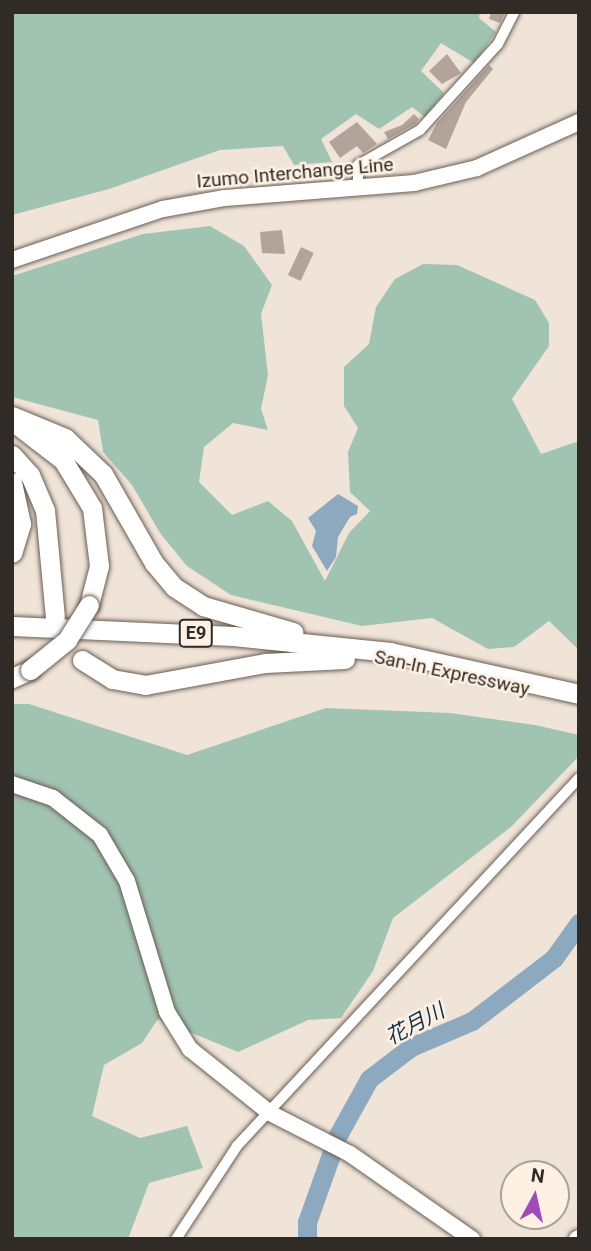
<!DOCTYPE html>
<html>
<head>
<meta charset="utf-8">
<style>
  body { margin:0 }
  #map { position:relative; width:591px; height:1251px; overflow:hidden; background:#f0e3d7; font-family:Roboto,"Noto Sans JP",sans-serif }
  div>[style] { position:absolute }
  .green>* { inset:0; background:#a1c3b2 }
  .water>* { inset:0; background:#8ca9bf }
  .river>* { height:19px; margin:-9.5px; padding:0 9.5px; transform-origin:9.5px; border-radius:9.5px; background:#8ca9bf }
  .building>* { inset:0; background:#b3a49b; transform-origin:0 0 }
  .roads { filter:drop-shadow(0 0 2px #695e53) drop-shadow(0 0 2px #695e53) }
  .street>* { height:10px; margin:-5px; padding:0 5px; transform-origin:5px; border-radius:5px; background:#fff }
  .secondary>* { height:16px; margin:-8px; padding:0 8px; transform-origin:8px; border-radius:8px; background:#fff }
  .highway>* { height:19px; margin:-9.5px; padding:0 9.5px; transform-origin:9.5px; border-radius:9.5px; background:#fff }
  .bridges { filter:drop-shadow(0 0 2px #695e53) drop-shadow(0 0 2px #695e53) }
  .highway-bridge>* { height:19px; margin:-9.5px; padding:0 9.5px; transform-origin:9.5px; border-radius:9.5px; background:#fff }
  span { translate:-50% -50%; white-space:nowrap; text-align:center; line-height:1.15; -webkit-text-stroke:5px #fef1e4; paint-order:stroke }
  .shield-label span { padding:2px 5px; background:#fef1e4; border:2px solid; border-radius:5px; -webkit-text-stroke-width:0 }
  .shield-label { font-size:18px; color:#302b27; font-weight:700 }
  .street-label { font-size:19px; color:#302b27 }
  .water-label { font-size:21px; color:#0e344c; font-style:italic }
  .frame { position:absolute; inset:0; border:14px solid #302b27; pointer-events:none }
  .north { position:absolute; left:500px; top:1160px; width:70px; height:70px; box-sizing:border-box; background:#fef1e4; border:2px solid #aca298; border-radius:50%; rotate:8deg; font-size:19px; font-weight:700; line-height:28px; text-align:center; color:#302b27 }
  .north::after { content:''; display:block; margin:auto; width:24px; height:32px; background:#a24bb8; clip-path:polygon(50% 0,100% 100%,50% 72%,0 100%) }
</style>
</head>
<body>
<div id="map">
  <div class="green">
    <i style="clip-path:polygon(12px 12px,480px 12px,479px 18px,496px 32px,474px 63px,441px 43px,421px 71px,444px 93px,425px 117px,412px 107px,379px 129px,356px 114px,321px 139px,332px 162px,294px 165px,283px 146px,220px 150px,109px 189px,12px 215px)"></i>
    <i style="clip-path:polygon(210px 226px,244px 246px,272px 285px,261px 314px,268px 375px,261px 409px,268px 430px,233px 423px,204px 447px,199px 482px,232px 515px,268px 501px,292px 521px,325px 581px,349px 533px,370px 511px,350px 492px,348px 452px,358px 428px,344px 406px,344px 367px,369px 344px,376px 307px,395px 279px,423px 264px,457px 265px,535px 300px,549px 323px,549px 346px,512px 399px,541px 454px,579px 441px,579px 650px,549px 621px,514px 647px,488px 649px,432px 618px,362px 626px,231px 595px,187px 566px,160px 533px,132px 485px,103px 452px,98px 420px,12px 397px,12px 276px,143px 234px)"></i>
    <i style="clip-path:polygon(12px 704px,29px 704px,187px 755px,326px 708px,450px 713px,535px 725px,579px 735px,579px 756px,511px 827px,393px 918px,373px 971px,341px 1018px,308px 1020px,238px 1052px,158px 1019px,142px 1043px,104px 1065px,92px 1116px,140px 1138px,187px 1126px,203px 1168px,149px 1183px,128px 1239px,12px 1239px)"></i>
  </div>
  <div class="water">
    <i style="clip-path:polygon(338px 494px,358px 506px,357px 514px,350px 517px,338px 537px,336px 557px,327px 571px,312px 546px,316px 531px,308px 518px)"></i>
  </div>
  <div class="river">
    <i style="left:307px;top:1239px;width:17px;rotate:-90deg"></i>
    <i style="left:307px;top:1222px;width:92px;rotate:-70.4deg"></i>
    <i style="left:338px;top:1135px;width:64px;rotate:-61deg"></i>
    <i style="left:369px;top:1079px;width:53px;rotate:-37.3deg"></i>
    <i style="left:411px;top:1047px;width:66px;rotate:-23.1deg"></i>
    <i style="left:472px;top:1021px;width:103px;rotate:-37.5deg"></i>
    <i style="left:554px;top:958px;width:43px;rotate:-54.5deg"></i>
  </div>
  <div class="building">
    <i style="clip-path:polygon(491px 12px,505px 12px,500px 23px,489px 19px)"></i>
    <i style="clip-path:polygon(447px 54px,461px 73px,442px 84px,429px 71px)"></i>
    <i style="clip-path:polygon(489px 65px,493px 69px,466px 102px,446px 149px,428px 140px,437px 123px)"></i>
    <i style="clip-path:polygon(414px 114px,419px 119px,415px 124px,388px 139px,384px 132px,402px 125px)"></i>
    <i style="clip-path:polygon(357px 122px,377px 144px,363px 153px,357px 146px,340px 158px,329px 142px)"></i>
    <i style="clip-path:polygon(282px 230px,285px 254px,262px 253px,260px 232px)"></i>
    <i style="left:301px;top:247px;width:14px;height:31px;rotate:25deg"></i>
  </div>
  <div class="roads">
    <div class="street">
      <i style="left:358px;top:188px;width:23px;rotate:-90deg"></i>
      <i style="left:358px;top:165px;width:71px;rotate:-29.4deg"></i>
      <i style="left:420px;top:130px;width:116px;rotate:-47.8deg"></i>
      <i style="left:498px;top:44px;width:36px;rotate:-63deg"></i>
      <i style="left:176px;top:1239px;width:111px;rotate:-56.7deg"></i>
      <i style="left:237px;top:1146px;width:502px;rotate:-47.1deg"></i>
    </div>
    <div class="secondary">
      <i style="left:12px;top:260px;width:159px;rotate:-18.7deg"></i>
      <i style="left:163px;top:209px;width:63px;rotate:-10.1deg"></i>
      <i style="left:225px;top:198px;width:190px;rotate:-4.5deg"></i>
      <i style="left:414px;top:183px;width:65px;rotate:-13.4deg"></i>
      <i style="left:477px;top:168px;width:112px;rotate:-24.3deg"></i>
      <i style="left:12px;top:784px;width:43px;rotate:18.9deg"></i>
      <i style="left:53px;top:798px;width:60px;rotate:38.2deg"></i>
      <i style="left:100px;top:835px;width:53px;rotate:59.6deg"></i>
      <i style="left:127px;top:881px;width:137px;rotate:73deg"></i>
      <i style="left:167px;top:1012px;width:44px;rotate:58.1deg"></i>
      <i style="left:190px;top:1049px;width:102px;rotate:38.7deg"></i>
      <i style="left:270px;top:1113px;width:90px;rotate:27.1deg"></i>
      <i style="left:350px;top:1154px;width:149px;rotate:34.9deg"></i>
      <i style="left:577px;top:1239px;width:2px;rotate:-27deg"></i>
    </div>
    <div class="highway">
      <i style="left:12px;top:416px;width:57px;rotate:22.5deg"></i>
      <i style="left:65px;top:438px;width:52px;rotate:43.5deg"></i>
      <i style="left:103px;top:474px;width:103px;rotate:60.2deg"></i>
      <i style="left:154px;top:563px;width:31px;rotate:50deg"></i>
      <i style="left:174px;top:587px;width:35px;rotate:33deg"></i>
      <i style="left:203px;top:606px;width:94px;rotate:16.1deg"></i>
      <i style="left:16px;top:424px;width:59px;rotate:37.5deg"></i>
      <i style="left:63px;top:460px;width:56px;rotate:58.9deg"></i>
      <i style="left:92px;top:508px;width:58px;rotate:83.1deg"></i>
      <i style="left:99px;top:566px;width:40px;rotate:104.4deg"></i>
      <i style="left:12px;top:455px;width:27px;rotate:48deg"></i>
      <i style="left:30px;top:475px;width:38px;rotate:67deg"></i>
      <i style="left:45px;top:510px;width:107px;rotate:84.7deg"></i>
      <i style="left:12px;top:482px;width:43px;rotate:77.9deg"></i>
      <i style="left:21px;top:524px;width:30px;rotate:107deg"></i>
      <i style="left:12px;top:626px;width:221px;rotate:2.6deg"></i>
      <i style="left:233px;top:636px;width:158px;rotate:5.8deg"></i>
      <i style="left:390px;top:652px;width:194px;rotate:12.5deg"></i>
      <i style="left:82px;top:660px;width:36px;rotate:32deg"></i>
      <i style="left:112px;top:679px;width:34px;rotate:10deg"></i>
      <i style="left:145px;top:685px;width:122px;rotate:-10.4deg"></i>
      <i style="left:265px;top:663px;width:80px;rotate:-2.9deg"></i>
      <i style="left:12px;top:678px;width:20px;rotate:-24deg"></i>
    </div>
  </div>
  <div class="bridges">
    <div class="highway-bridge">
      <i style="left:30px;top:670px;width:48px;rotate:-39deg"></i>
      <i style="left:67px;top:640px;width:41px;rotate:-57.8deg"></i>
    </div>
  </div>
  <div class="shield-label">
    <span style="left:196px;top:633px">E9</span>
  </div>
  <div class="street-label">
    <span style="left:295px;top:173px;rotate:-5deg">Izumo Interchange Line</span>
    <span style="left:452px;top:673px;rotate:12deg">San-In Expressway</span>
  </div>
  <div class="water-label">
    <span style="left:415px;top:1024px;rotate:-28deg">花月川</span>
  </div>
  <div class="frame"></div>
  <div class="north">N</div>
</div>
</body>
</html>
